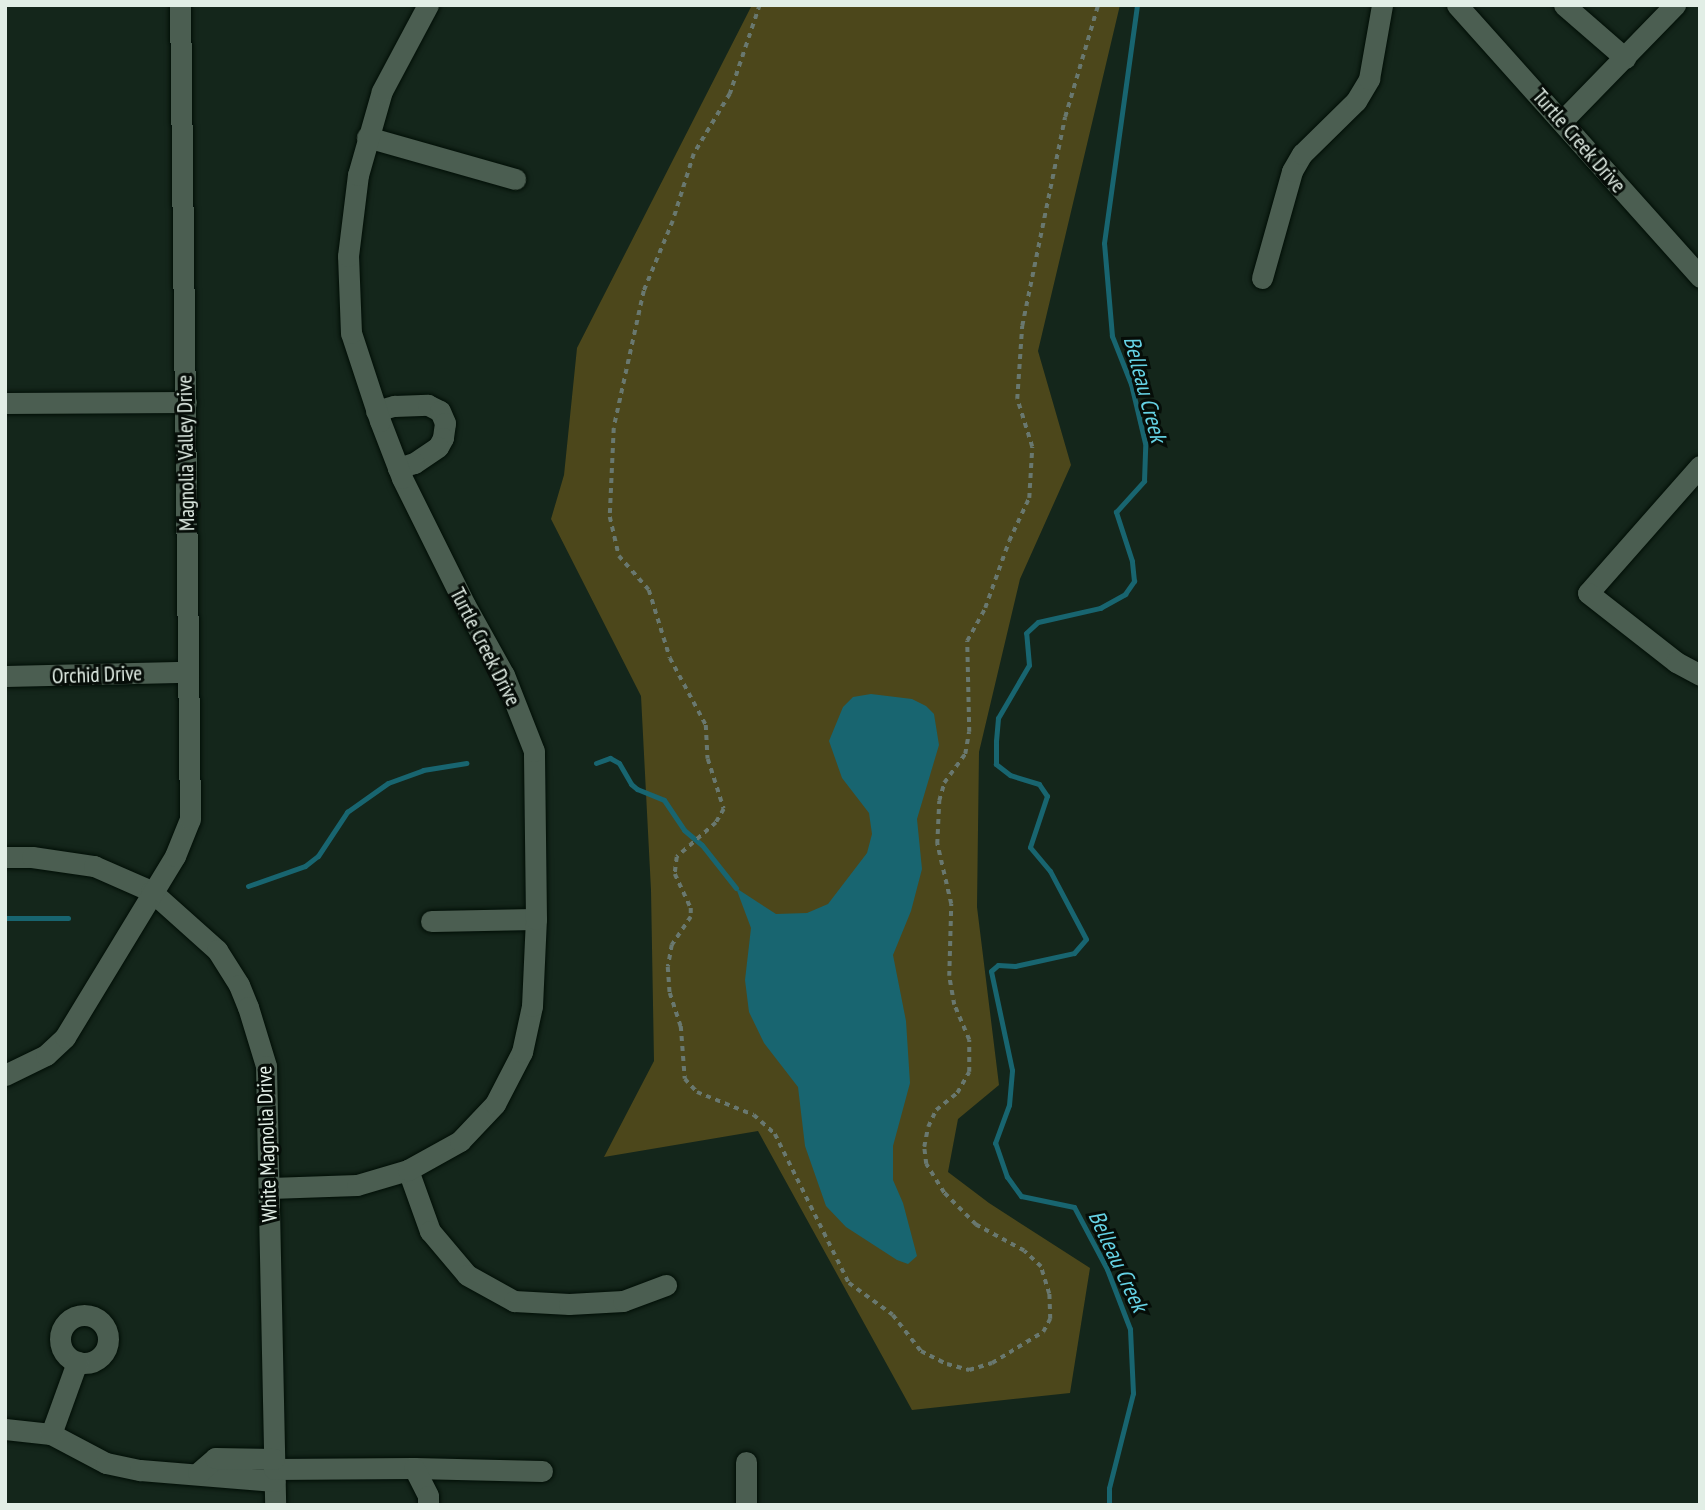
<!DOCTYPE html>
<html>
<head>
<meta charset="utf-8">
<style>
  body { margin:0 }
  #map { position:relative; width:1705px; height:1510px; overflow:hidden; background:#14261b; font-family:"PT Sans Narrow",sans-serif }
  div>[style] { position:absolute }
  .green>* { inset:0; background:#4c471b }
  .water>* { inset:0; background:#186570 }
  .stream>* { height:5px; margin:-2.5px; padding:0 2.5px; transform-origin:2.5px; border-radius:2.5px; background:#186570 }
  .path>* { height:3.5px; margin-top:-1.75px; transform-origin:0; background:repeating-linear-gradient(90deg,#69786f 0 5px,transparent 0 10px) }
  .roads { filter:drop-shadow(0 0 2px #010e06) drop-shadow(0 0 2px #010e06) }
  .minor>* { height:21px; margin:-10.5px; padding:0 10.5px; transform-origin:10.5px; border-radius:10.5px; background:#4b5e51 }
  .minor>.ring { margin:-10.5px; padding:0; box-sizing:content-box; background:none; border:21px solid #4b5e51; border-radius:50% }
  span { translate:-50% -50%; white-space:nowrap; text-align:center; line-height:1.15; -webkit-text-stroke:6px #060d08; paint-order:stroke }
  .street-label { font-size:21px; color:#e2eee6 }
  .water-label { font-size:23px; color:#65d2e4; font-style:italic }
  .frame { position:absolute; inset:0; border:7px solid #e2eee6; pointer-events:none }
</style>
</head>
<body>
<div id="map">
  <div class="green">
    <i style="clip-path:polygon(752px 5px,1120px 5px,1038px 351px,1071px 465px,1020px 579px,979px 752px,977px 907px,999px 1085px,958px 1119px,948px 1172px,989px 1203px,1090px 1268px,1070px 1393px,912px 1410px,758px 1131px,604px 1157px,654px 1061px,651px 890px,641px 696px,551px 519px,564px 475px,577px 348px)"></i>
  </div>
  <div class="water">
    <i style="clip-path:polygon(871px 694px,912px 699px,926px 706px,934px 714px,939px 745px,917px 819px,922px 869px,911px 911px,893px 955px,906px 1021px,910px 1083px,893px 1146px,893px 1180px,903px 1203px,917px 1256px,908px 1264px,897px 1260px,846px 1227px,826px 1206px,805px 1146px,798px 1087px,764px 1043px,749px 1012px,745px 980px,751px 928px,736px 888px,776px 914px,807px 913px,828px 904px,867px 853px,872px 834px,869px 813px,842px 778px,829px 741px,843px 707px,853px 697px)"></i>
  </div>
  <div class="stream">
    <i style="left:596px;top:763px;width:15px;rotate:-20deg"></i>
    <i style="left:610px;top:758px;width:10px;rotate:29deg"></i>
    <i style="left:619px;top:763px;width:24px;rotate:60deg"></i>
    <i style="left:631px;top:784px;width:8px;rotate:40deg"></i>
    <i style="left:637px;top:789px;width:29px;rotate:22deg"></i>
    <i style="left:664px;top:800px;width:36px;rotate:56deg"></i>
    <i style="left:684px;top:830px;width:23px;rotate:40deg"></i>
    <i style="left:702px;top:845px;width:55px;rotate:51.7deg"></i>
    <i style="left:248px;top:886px;width:60px;rotate:-19.3deg"></i>
    <i style="left:305px;top:866px;width:16px;rotate:-38deg"></i>
    <i style="left:318px;top:856px;width:53px;rotate:-56.6deg"></i>
    <i style="left:347px;top:812px;width:50px;rotate:-35.3deg"></i>
    <i style="left:388px;top:783px;width:37px;rotate:-20deg"></i>
    <i style="left:423px;top:770px;width:44px;rotate:-9.2deg"></i>
    <i style="left:5px;top:918px;width:63px"></i>
    <i style="left:1109px;top:1505px;width:17px;rotate:-90deg"></i>
    <i style="left:1109px;top:1488px;width:98px;rotate:-75.8deg"></i>
    <i style="left:1133px;top:1393px;width:64px;rotate:-92.7deg"></i>
    <i style="left:1130px;top:1329px;width:64px;rotate:-111deg"></i>
    <i style="left:1107px;top:1269px;width:70px;rotate:-118deg"></i>
    <i style="left:1074px;top:1207px;width:54px;rotate:-168.3deg"></i>
    <i style="left:1021px;top:1196px;width:24px;rotate:-126deg"></i>
    <i style="left:1007px;top:1177px;width:36px;rotate:-109deg"></i>
    <i style="left:995px;top:1143px;width:40px;rotate:-69.8deg"></i>
    <i style="left:1009px;top:1105px;width:35px;rotate:-85deg"></i>
    <i style="left:1012px;top:1070px;width:101px;rotate:-102deg"></i>
    <i style="left:991px;top:971px;width:9px;rotate:-41deg"></i>
    <i style="left:998px;top:965px;width:17px;rotate:3deg"></i>
    <i style="left:1015px;top:966px;width:60px;rotate:-12.4deg"></i>
    <i style="left:1074px;top:953px;width:18px;rotate:-49deg"></i>
    <i style="left:1086px;top:939px;width:77px;rotate:-117.9deg"></i>
    <i style="left:1050px;top:871px;width:31px;rotate:-130deg"></i>
    <i style="left:1030px;top:847px;width:54px;rotate:-71.6deg"></i>
    <i style="left:1047px;top:796px;width:14px;rotate:-124deg"></i>
    <i style="left:1039px;top:784px;width:30px;rotate:-163deg"></i>
    <i style="left:1010px;top:775px;width:18px;rotate:-142deg"></i>
    <i style="left:996px;top:764px;width:23px;rotate:-90deg"></i>
    <i style="left:996px;top:741px;width:23px;rotate:-85deg"></i>
    <i style="left:998px;top:718px;width:61px;rotate:-59.7deg"></i>
    <i style="left:1029px;top:665px;width:32px;rotate:-95deg"></i>
    <i style="left:1026px;top:633px;width:16px;rotate:-43deg"></i>
    <i style="left:1038px;top:622px;width:64px;rotate:-12.7deg"></i>
    <i style="left:1100px;top:608px;width:29px;rotate:-29deg"></i>
    <i style="left:1125px;top:594px;width:16px;rotate:-55deg"></i>
    <i style="left:1134px;top:581px;width:20px;rotate:-96deg"></i>
    <i style="left:1132px;top:561px;width:52px;rotate:-108.1deg"></i>
    <i style="left:1116px;top:512px;width:42px;rotate:-47.9deg"></i>
    <i style="left:1144px;top:481px;width:38px;rotate:-88deg"></i>
    <i style="left:1145px;top:443px;width:61px;rotate:-103.3deg"></i>
    <i style="left:1131px;top:384px;width:52px;rotate:-111.6deg"></i>
    <i style="left:1112px;top:336px;width:93px;rotate:-94.9deg"></i>
    <i style="left:1104px;top:243px;width:240px;rotate:-82.1deg"></i>
  </div>
  <div class="path">
    <i style="left:760px;top:5px;width:94px;rotate:108.6deg"></i>
    <i style="left:730px;top:94px;width:70px;rotate:121deg"></i>
    <i style="left:694px;top:154px;width:70px;rotate:107.4deg"></i>
    <i style="left:673px;top:221px;width:76px;rotate:112.5deg"></i>
    <i style="left:644px;top:291px;width:140px;rotate:102.4deg"></i>
    <i style="left:614px;top:428px;width:89px;rotate:92.6deg"></i>
    <i style="left:610px;top:517px;width:40px;rotate:77deg"></i>
    <i style="left:619px;top:556px;width:45px;rotate:48.6deg"></i>
    <i style="left:649px;top:590px;width:71px;rotate:72.8deg"></i>
    <i style="left:670px;top:658px;width:76px;rotate:61.8deg"></i>
    <i style="left:706px;top:725px;width:34px;rotate:87deg"></i>
    <i style="left:708px;top:759px;width:52px;rotate:72.3deg"></i>
    <i style="left:724px;top:809px;width:16px;rotate:120deg"></i>
    <i style="left:716px;top:823px;width:52px;rotate:138.9deg"></i>
    <i style="left:677px;top:857px;width:17px;rotate:97deg"></i>
    <i style="left:675px;top:874px;width:38px;rotate:65deg"></i>
    <i style="left:691px;top:908px;width:9px;rotate:90deg"></i>
    <i style="left:691px;top:917px;width:34px;rotate:124deg"></i>
    <i style="left:672px;top:945px;width:22px;rotate:100deg"></i>
    <i style="left:668px;top:967px;width:26px;rotate:86deg"></i>
    <i style="left:670px;top:993px;width:35px;rotate:72deg"></i>
    <i style="left:681px;top:1026px;width:53px;rotate:85.7deg"></i>
    <i style="left:685px;top:1079px;width:18px;rotate:47deg"></i>
    <i style="left:697px;top:1092px;width:61px;rotate:22deg"></i>
    <i style="left:754px;top:1115px;width:28px;rotate:42deg"></i>
    <i style="left:775px;top:1134px;width:166px;rotate:63.6deg"></i>
    <i style="left:849px;top:1283px;width:54px;rotate:36deg"></i>
    <i style="left:893px;top:1315px;width:46px;rotate:52.1deg"></i>
    <i style="left:921px;top:1351px;width:29px;rotate:27deg"></i>
    <i style="left:947px;top:1364px;width:23px;rotate:15deg"></i>
    <i style="left:969px;top:1370px;width:24px;rotate:-17deg"></i>
    <i style="left:992px;top:1363px;width:60px;rotate:-31.3deg"></i>
    <i style="left:1043px;top:1332px;width:15px;rotate:-62deg"></i>
    <i style="left:1050px;top:1319px;width:25px;rotate:-92deg"></i>
    <i style="left:1049px;top:1294px;width:28px;rotate:-107deg"></i>
    <i style="left:1041px;top:1267px;width:23px;rotate:-137deg"></i>
    <i style="left:1024px;top:1251px;width:55px;rotate:-151.6deg"></i>
    <i style="left:976px;top:1225px;width:45px;rotate:-135deg"></i>
    <i style="left:944px;top:1193px;width:34px;rotate:-122deg"></i>
    <i style="left:926px;top:1164px;width:17px;rotate:-97deg"></i>
    <i style="left:924px;top:1147px;width:20px;rotate:-79deg"></i>
    <i style="left:928px;top:1127px;width:19px;rotate:-65deg"></i>
    <i style="left:936px;top:1110px;width:27px;rotate:-39deg"></i>
    <i style="left:957px;top:1093px;width:24px;rotate:-60deg"></i>
    <i style="left:969px;top:1072px;width:32px;rotate:-90deg"></i>
    <i style="left:969px;top:1040px;width:38px;rotate:-113deg"></i>
    <i style="left:954px;top:1005px;width:29px;rotate:-100deg"></i>
    <i style="left:949px;top:976px;width:72px;rotate:-88.4deg"></i>
    <i style="left:951px;top:904px;width:62px;rotate:-103.1deg"></i>
    <i style="left:937px;top:844px;width:43px;rotate:-87.3deg"></i>
    <i style="left:939px;top:801px;width:19px;rotate:-74deg"></i>
    <i style="left:944px;top:783px;width:36px;rotate:-54deg"></i>
    <i style="left:965px;top:754px;width:22px;rotate:-80deg"></i>
    <i style="left:969px;top:732px;width:91px;rotate:-91.3deg"></i>
    <i style="left:967px;top:641px;width:38px;rotate:-61deg"></i>
    <i style="left:985px;top:608px;width:71px;rotate:-70.3deg"></i>
    <i style="left:1009px;top:541px;width:47px;rotate:-65.1deg"></i>
    <i style="left:1029px;top:498px;width:51px;rotate:-86.6deg"></i>
    <i style="left:1032px;top:447px;width:50px;rotate:-107.4deg"></i>
    <i style="left:1017px;top:399px;width:73px;rotate:-86.1deg"></i>
    <i style="left:1022px;top:326px;width:213px;rotate:-78.4deg"></i>
    <i style="left:1065px;top:117px;width:117px;rotate:-73.6deg"></i>
  </div>
  <div class="roads">
    <div class="minor">
      <i style="left:1457px;top:5px;width:365px;rotate:48.2deg"></i>
      <i style="left:1564px;top:5px;width:81px;rotate:41deg"></i>
      <i style="left:1563px;top:120px;width:161px;rotate:-45.8deg"></i>
      <i style="left:367px;top:137px;width:154px;rotate:15.8deg"></i>
      <i style="left:1262px;top:278px;width:111px;rotate:-74.3deg"></i>
      <i style="left:1292px;top:171px;width:20px;rotate:-60deg"></i>
      <i style="left:1302px;top:154px;width:76px;rotate:-44.5deg"></i>
      <i style="left:1356px;top:101px;width:26px;rotate:-59deg"></i>
      <i style="left:1369px;top:79px;width:75px;rotate:-80deg"></i>
      <i style="left:5px;top:403px;width:181px;rotate:-0.3deg"></i>
      <i style="left:376px;top:411px;width:19px;rotate:-16deg"></i>
      <i style="left:394px;top:406px;width:34px;rotate:-2deg"></i>
      <i style="left:428px;top:405px;width:13px;rotate:27deg"></i>
      <i style="left:440px;top:411px;width:13px;rotate:67deg"></i>
      <i style="left:445px;top:423px;width:15px;rotate:98deg"></i>
      <i style="left:443px;top:438px;width:10px;rotate:119deg"></i>
      <i style="left:438px;top:447px;width:29px;rotate:146deg"></i>
      <i style="left:414px;top:463px;width:17px;rotate:163deg"></i>
      <i style="left:1700px;top:466px;width:169px;rotate:131.4deg"></i>
      <i style="left:1588px;top:593px;width:112px;rotate:38.1deg"></i>
      <i style="left:1676px;top:662px;width:27px;rotate:28deg"></i>
      <i style="left:5px;top:676px;width:183px;rotate:-1.3deg"></i>
      <i style="left:5px;top:857px;width:27px"></i>
      <i style="left:32px;top:857px;width:63px;rotate:8.3deg"></i>
      <i style="left:94px;top:866px;width:62px;rotate:23.7deg"></i>
      <i style="left:151px;top:891px;width:89px;rotate:41.8deg"></i>
      <i style="left:217px;top:950px;width:41px;rotate:57.8deg"></i>
      <i style="left:239px;top:985px;width:24px;rotate:68deg"></i>
      <i style="left:248px;top:1007px;width:62px;rotate:73deg"></i>
      <i style="left:266px;top:1066px;width:439px;rotate:88.8deg"></i>
      <i style="left:431px;top:921px;width:105px;rotate:-1.1deg"></i>
      <i style="left:5px;top:1075px;width:46px;rotate:-26deg"></i>
      <i style="left:46px;top:1055px;width:26px;rotate:-43deg"></i>
      <i style="left:65px;top:1037px;width:212px;rotate:-58.7deg"></i>
      <i style="left:175px;top:856px;width:40px;rotate:-68deg"></i>
      <i style="left:190px;top:819px;width:814px;rotate:-90.7deg"></i>
      <i style="left:408px;top:1170px;width:65px;rotate:70.2deg"></i>
      <i style="left:430px;top:1231px;width:57px;rotate:49.9deg"></i>
      <i style="left:467px;top:1275px;width:54px;rotate:29deg"></i>
      <i style="left:514px;top:1301px;width:55px;rotate:3.1deg"></i>
      <i style="left:569px;top:1304px;width:54px;rotate:-3.2deg"></i>
      <i style="left:623px;top:1301px;width:46px;rotate:-20.4deg"></i>
      <i style="left:270px;top:1188px;width:87px;rotate:-2deg"></i>
      <i style="left:357px;top:1185px;width:53px;rotate:-16.4deg"></i>
      <i style="left:408px;top:1170px;width:60px;rotate:-29.1deg"></i>
      <i style="left:460px;top:1141px;width:51px;rotate:-46.6deg"></i>
      <i style="left:495px;top:1104px;width:59px;rotate:-62.6deg"></i>
      <i style="left:522px;top:1052px;width:47px;rotate:-77.7deg"></i>
      <i style="left:532px;top:1006px;width:87px;rotate:-87.4deg"></i>
      <i style="left:536px;top:919px;width:168px;rotate:-90.7deg"></i>
      <i style="left:534px;top:751px;width:82px;rotate:-111.5deg"></i>
      <i style="left:504px;top:675px;width:80px;rotate:-119.1deg"></i>
      <i style="left:465px;top:605px;width:142px;rotate:-116.4deg"></i>
      <i style="left:402px;top:478px;width:61px;rotate:-111.1deg"></i>
      <i style="left:380px;top:421px;width:93px;rotate:-108.2deg"></i>
      <i style="left:351px;top:333px;width:77px;rotate:-92.2deg"></i>
      <i style="left:348px;top:256px;width:82px;rotate:-83deg"></i>
      <i style="left:358px;top:175px;width:87px;rotate:-74.1deg"></i>
      <i style="left:382px;top:91px;width:98px;rotate:-61.9deg"></i>
      <i class="ring" style="left:60px;top:1315px;width:27px;height:27px"></i>
      <i style="left:5px;top:1429px;width:46px;rotate:6.2deg"></i>
      <i style="left:51px;top:1434px;width:62px;rotate:27.8deg"></i>
      <i style="left:106px;top:1463px;width:35px;rotate:12deg"></i>
      <i style="left:140px;top:1470px;width:135px;rotate:4.7deg"></i>
      <i style="left:51px;top:1434px;width:77px;rotate:-70.1deg"></i>
      <i style="left:746px;top:1462px;width:43px;rotate:90deg"></i>
      <i style="left:414px;top:1468px;width:128px;rotate:1.3deg"></i>
      <i style="left:274px;top:1469px;width:140px;rotate:-0.4deg"></i>
      <i style="left:414px;top:1468px;width:31px;rotate:63deg"></i>
      <i style="left:428px;top:1496px;width:9px;rotate:90deg"></i>
      <i style="left:198px;top:1473px;width:23px;rotate:-41deg"></i>
      <i style="left:215px;top:1458px;width:59px;rotate:1deg"></i>
    </div>
  </div>
  <div class="street-label">
    <span style="left:1579px;top:141px;rotate:49deg">Turtle Creek Drive</span>
    <span style="left:186px;top:453px;rotate:-91deg">Magnolia Valley Drive</span>
    <span style="left:485px;top:647px;rotate:63deg">Turtle Creek Drive</span>
    <span style="left:97px;top:675px;rotate:-2deg">Orchid Drive</span>
    <span style="left:267px;top:1144px;rotate:-92deg">White Magnolia Drive</span>
  </div>
  <div class="water-label">
    <span style="left:1145px;top:389px;rotate:75deg">Belleau Creek</span>
    <span style="left:1118px;top:1261px;rotate:65deg">Belleau Creek</span>
  </div>
  <div class="frame"></div>
</div>
</body>
</html>
